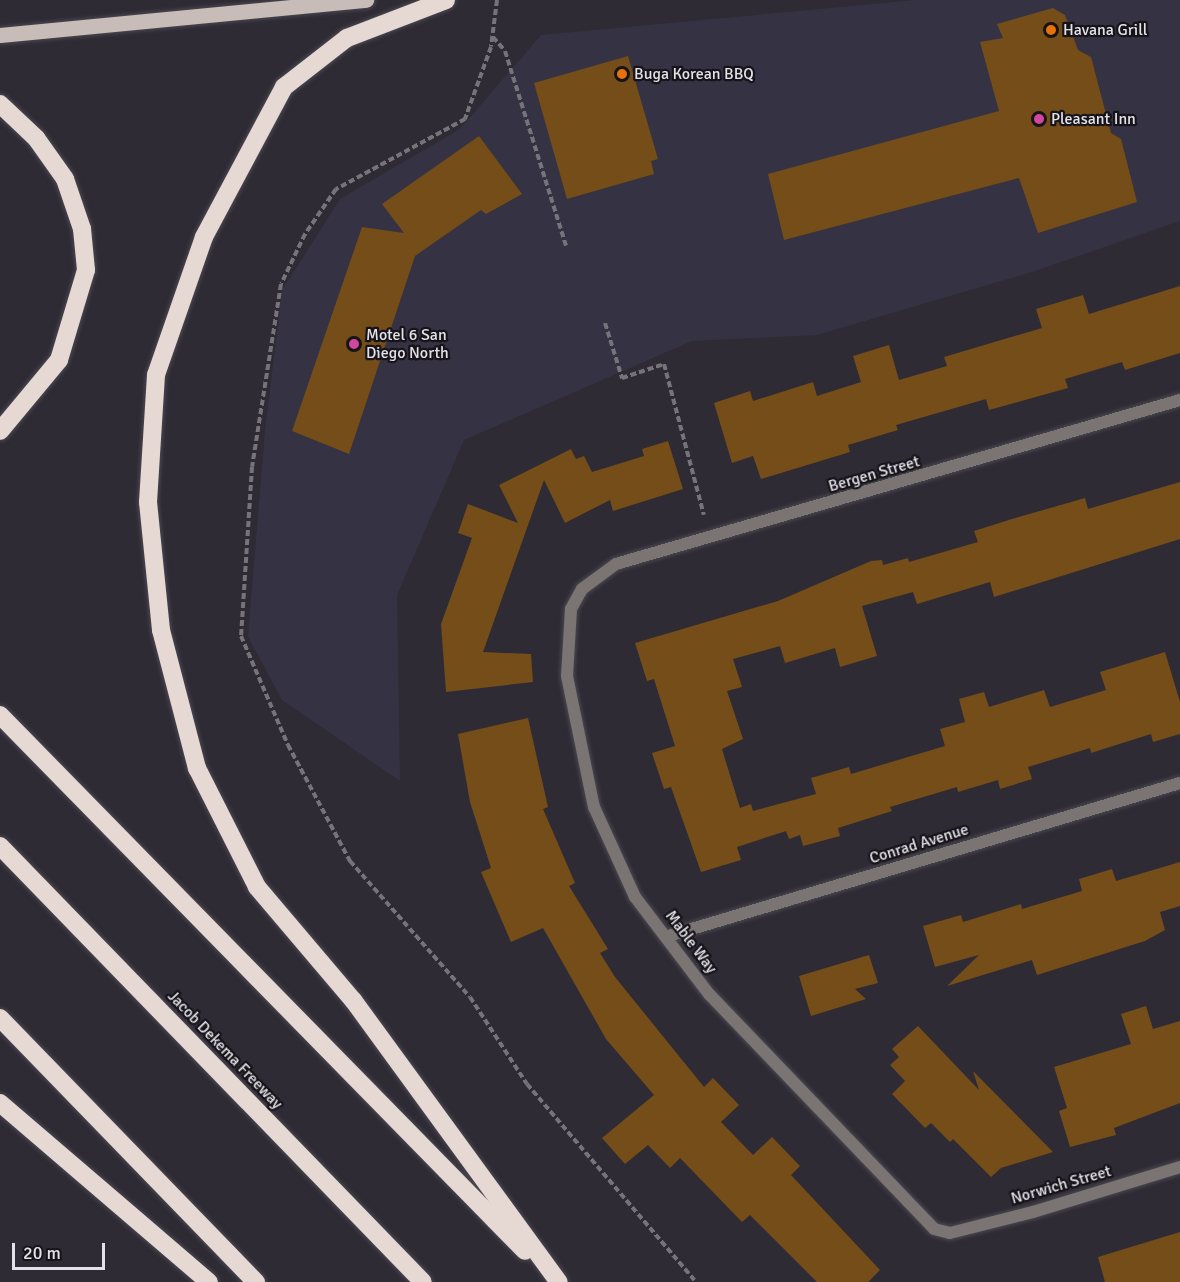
<!DOCTYPE html>
<html>
<head>
<meta charset="utf-8">
<style>
  body { margin:0 }
  #map { position:relative; width:1180px; height:1282px; overflow:hidden; background:#2e2b34; font-family:Signika,sans-serif }
  div>[style] { position:absolute }
  .commercial>* { inset:0; background:#353243 }
  .building>* { inset:0; background:#744d19 }
  .path>* { height:4px; margin-top:-2px; transform-origin:0; background:repeating-linear-gradient(90deg,#76737b 0 6px,transparent 0 9px) }
  .roads { filter:drop-shadow(0 0 2px #4b4851) drop-shadow(0 0 2px #4b4851) }
  .minor>* { height:12px; margin:-6px; padding:0 6px; transform-origin:6px; border-radius:6px; background:#7a7472 }
  .primary>* { height:15px; margin:-7.5px; padding:0 7.5px; transform-origin:7.5px; border-radius:7.5px; background:#c7bcb7 }
  .motorway>* { height:18px; margin:-9px; padding:0 9px; transform-origin:9px; border-radius:9px; background:#e6d8d3 }
  .dots>* { width:16px; height:16px; translate:-50% -50%; box-sizing:border-box; border:3px solid #161419; border-radius:50% }
  span { translate:-50% -50%; white-space:nowrap; text-align:center; line-height:1.15; -webkit-text-stroke:4.5px #161419; paint-order:stroke }
  .poi-label { font-size:16px; color:#e4e2e9 }
  .left { translate:0 -50%; text-align:left }
  .street-label { font-size:16px; color:#e4e2e9 }
  .scale { position:absolute; left:12px; top:1243px; width:93px; height:27px; box-sizing:border-box; border:3px solid #e4e2e9; border-top:0; padding-left:8px; font-size:18px; line-height:21px; white-space:nowrap; color:#e4e2e9; -webkit-text-stroke:4px #161419; paint-order:stroke }
</style>
</head>
<body>
<div id="map">
  <div class="commercial">
    <i style="clip-path:polygon(916px 0,1180px 0,1180px 221px,1032px 272px,817px 335px,692px 341px,464px 440px,397px 595px,400px 781px,282px 700px,248px 637px,265px 431px,282px 290px,340px 199px,460px 129px,541px 35px)"></i>
  </div>
  <div class="building">
    <i style="clip-path:polygon(1053px 8px,1065px 15px,1078px 50px,1091px 57px,1111px 133px,1121px 139px,1137px 202px,1038px 233px,1019px 178px,784px 240px,768px 174px,999px 111px,980px 42px,1003px 38px,997px 24px)"></i>
    <i style="clip-path:polygon(628px 56px,658px 159px,651px 161px,654px 174px,567px 199px,534px 83px)"></i>
    <i style="clip-path:polygon(479px 136px,522px 194px,486px 214px,481px 210px,415px 256px,349px 454px,292px 431px,362px 227px,404px 233px,382px 204px)"></i>
    <i style="clip-path:polygon(1180px 286px,1180px 353px,1125px 370px,1122px 362px,1065px 379px,1068px 388px,989px 410px,986px 399px,896px 425px,898px 430px,848px 445px,850px 452px,761px 479px,753px 456px,732px 463px,714px 403px,750px 391px,753px 401px,813px 382px,817px 396px,861px 382px,853px 356px,889px 345px,899px 380px,947px 366px,944px 357px,1042px 328px,1036px 309px,1083px 295px,1089px 314px)"></i>
    <i style="clip-path:polygon(668px 441px,683px 489px,613px 511px,610px 500px,565px 523px,544px 480px,483px 652px,531px 654px,533px 682px,446px 692px,441px 624px,472px 538px,458px 533px,468px 504px,518px 523px,499px 485px,571px 449px,576px 459px,584px 456px,592px 472px,644px 456px,642px 449px)"></i>
    <i style="clip-path:polygon(1180px 482px,1180px 539px,994px 597px,990px 582px,917px 604px,913px 592px,862px 606px,877px 656px,840px 667px,835px 648px,785px 663px,780px 646px,733px 659px,742px 687px,727px 691px,743px 739px,722px 749px,740px 808px,751px 804px,753px 811px,816px 794px,811px 778px,849px 767px,851px 774px,945px 746px,940px 729px,965px 722px,959px 699px,984px 692px,989px 707px,1044px 690px,1050px 707px,1106px 690px,1100px 672px,1165px 652px,1180px 702px,1180px 734px,1153px 742px,1151px 734px,1091px 753px,1090px 748px,1028px 767px,1032px 779px,1000px 789px,998px 780px,958px 792px,957px 787px,890px 807px,892px 811px,838px 828px,840px 836px,803px 846px,800px 835px,789px 839px,786px 831px,737px 847px,741px 860px,701px 872px,671px 787px,664px 789px,652px 753px,675px 746px,654px 679px,647px 681px,635px 643px,778px 601px,871px 561px,882px 560px,883px 565px,908px 558px,909px 562px,978px 542px,974px 531px,1012px 519px,1085px 498px,1088px 509px)"></i>
    <i style="clip-path:polygon(528px 718px,548px 807px,543px 809px,575px 883px,569px 886px,608px 949px,600px 953px,615px 977px,704px 1087px,713px 1078px,739px 1105px,721px 1122px,753px 1155px,772px 1137px,800px 1166px,791px 1175px,880px 1270px,868px 1282px,817px 1282px,750px 1215px,742px 1222px,680px 1158px,670px 1168px,648px 1145px,625px 1164px,602px 1138px,654px 1095px,606px 1039px,543px 928px,511px 942px,481px 872px,491px 868px,470px 802px,458px 734px)"></i>
    <i style="clip-path:polygon(1180px 862px,1180px 906px,1160px 912px,1165px 930px,1145px 941px,1037px 975px,1032px 960px,947px 986px,979px 955px,935px 967px,923px 926px,961px 915px,963px 922px,1021px 904px,1022px 909px,1082px 891px,1079px 879px,1112px 869px,1116px 881px)"></i>
    <i style="clip-path:polygon(869px 955px,878px 983px,855px 989px,866px 999px,811px 1016px,799px 976px)"></i>
    <i style="clip-path:polygon(1146px 1006px,1153px 1029px,1180px 1021px,1180px 1103px,1114px 1128px,1116px 1135px,1070px 1147px,1059px 1111px,1067px 1108px,1054px 1067px,1131px 1044px,1121px 1014px)"></i>
    <i style="clip-path:polygon(918px 1026px,979px 1090px,973px 1071px,1053px 1152px,1001px 1168px,991px 1177px,953px 1139px,950px 1142px,931px 1123px,925px 1128px,892px 1094px,905px 1081px,890px 1065px,899px 1057px,892px 1049px)"></i>
    <i style="clip-path:polygon(1180px 1232px,1180px 1282px,1105px 1282px,1098px 1257px)"></i>
  </div>
  <div class="path">
    <i style="left:497px;top:0;width:47px;rotate:97.3deg"></i>
    <i style="left:491px;top:47px;width:77px;rotate:109.9deg"></i>
    <i style="left:465px;top:119px;width:147px;rotate:151.5deg"></i>
    <i style="left:336px;top:189px;width:55px;rotate:124.6deg"></i>
    <i style="left:305px;top:234px;width:55px;rotate:115.6deg"></i>
    <i style="left:281px;top:284px;width:185px;rotate:99deg"></i>
    <i style="left:252px;top:467px;width:169px;rotate:93.7deg"></i>
    <i style="left:241px;top:636px;width:119px;rotate:66.7deg"></i>
    <i style="left:288px;top:745px;width:132px;rotate:61.9deg"></i>
    <i style="left:350px;top:861px;width:181px;rotate:48.6deg"></i>
    <i style="left:470px;top:997px;width:104px;rotate:56.8deg"></i>
    <i style="left:527px;top:1084px;width:260px;rotate:49.5deg"></i>
    <i style="left:493px;top:37px;width:18px;rotate:49deg"></i>
    <i style="left:505px;top:51px;width:204px;rotate:72.6deg"></i>
    <i style="left:605px;top:323px;width:58px;rotate:72.8deg"></i>
    <i style="left:622px;top:378px;width:44px;rotate:-18.4deg"></i>
    <i style="left:664px;top:364px;width:156px;rotate:75.2deg"></i>
  </div>
  <div class="roads">
    <div class="minor">
      <i style="left:1180px;top:400px;width:587px;rotate:163.79deg"></i>
      <i style="left:616px;top:564px;width:42px;rotate:143.7deg"></i>
      <i style="left:582px;top:589px;width:23px;rotate:119deg"></i>
      <i style="left:571px;top:609px;width:67px;rotate:93.4deg"></i>
      <i style="left:567px;top:676px;width:134px;rotate:78.4deg"></i>
      <i style="left:594px;top:807px;width:99px;rotate:65.5deg"></i>
      <i style="left:635px;top:897px;width:122px;rotate:52.7deg"></i>
      <i style="left:709px;top:994px;width:325px;rotate:46.2deg"></i>
      <i style="left:934px;top:1229px;width:16px;rotate:14deg"></i>
      <i style="left:950px;top:1233px;width:86px;rotate:-14.2deg"></i>
      <i style="left:1033px;top:1212px;width:154px;rotate:-17deg"></i>
      <i style="left:668px;top:936px;width:534px;rotate:-16.64deg"></i>
    </div>
    <div class="primary">
      <i style="left:0;top:35px;width:368px;rotate:-5.5deg"></i>
    </div>
    <div class="motorway">
      <i style="left:446px;top:0;width:106px;rotate:159deg"></i>
      <i style="left:347px;top:38px;width:80px;rotate:142.1deg"></i>
      <i style="left:284px;top:87px;width:170px;rotate:118.1deg"></i>
      <i style="left:204px;top:237px;width:146px;rotate:109.2deg"></i>
      <i style="left:156px;top:375px;width:127px;rotate:93.6deg"></i>
      <i style="left:148px;top:502px;width:129px;rotate:84.2deg"></i>
      <i style="left:161px;top:630px;width:143px;rotate:75.4deg"></i>
      <i style="left:197px;top:768px;width:133px;rotate:63.2deg"></i>
      <i style="left:257px;top:887px;width:148px;rotate:49.7deg"></i>
      <i style="left:353px;top:1000px;width:349px;rotate:53.9deg"></i>
      <i style="left:0;top:104px;width:50px;rotate:43.4deg"></i>
      <i style="left:36px;top:138px;width:50px;rotate:54.7deg"></i>
      <i style="left:65px;top:179px;width:53px;rotate:71.2deg"></i>
      <i style="left:82px;top:229px;width:41px;rotate:84.4deg"></i>
      <i style="left:86px;top:270px;width:94px;rotate:106.7deg"></i>
      <i style="left:59px;top:360px;width:92px;rotate:129.7deg"></i>
      <i style="left:0;top:715px;width:750px;rotate:45.59deg"></i>
      <i style="left:0;top:846px;width:607px;rotate:45.87deg"></i>
      <i style="left:0;top:1018px;width:368px;rotate:45.9deg"></i>
      <i style="left:0;top:1103px;width:275px;rotate:40.6deg"></i>
    </div>
  </div>
  <div class="dots">
    <i style="left:1051px;top:30px;background:#e8710a"></i>
    <i style="left:622px;top:74px;background:#e8710a"></i>
    <i style="left:1039px;top:119px;background:#d1479c"></i>
    <i style="left:354px;top:344px;background:#d1479c"></i>
  </div>
  <div class="poi-label">
    <span class="left" style="left:1063px;top:30px">Havana Grill</span>
    <span class="left" style="left:634px;top:74px">Buga Korean BBQ</span>
    <span class="left" style="left:1051px;top:119px">Pleasant Inn</span>
    <span class="left" style="left:366px;top:344px">Motel 6 San<br>Diego North</span>
  </div>
  <div class="street-label">
    <span style="left:874px;top:474px;rotate:-16deg">Bergen Street</span>
    <span style="left:919px;top:844px;rotate:-17deg">Conrad Avenue</span>
    <span style="left:691px;top:942px;rotate:53deg">Mable Way</span>
    <span style="left:225px;top:1050px;rotate:46deg">Jacob Dekema Freeway</span>
    <span style="left:1061px;top:1185px;rotate:-16deg">Norwich Street</span>
  </div>
  <div class="scale">20 m</div>
</div>
</body>
</html>
